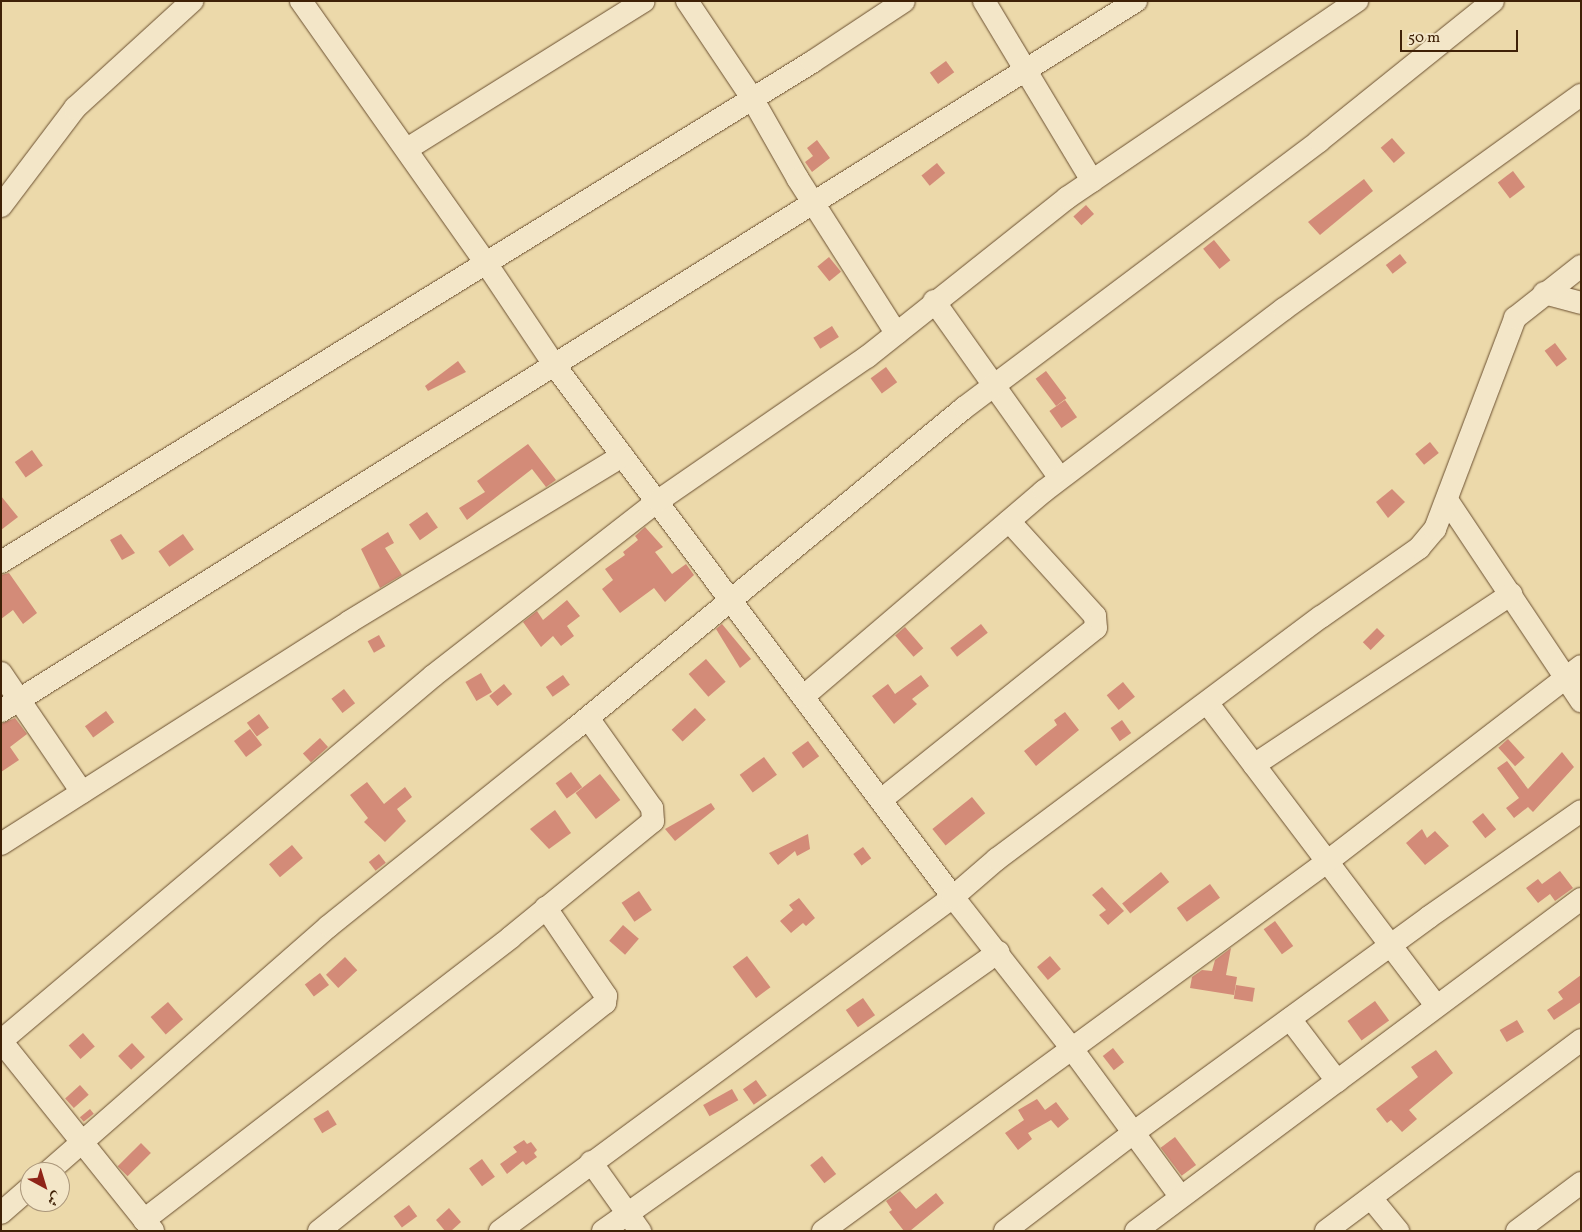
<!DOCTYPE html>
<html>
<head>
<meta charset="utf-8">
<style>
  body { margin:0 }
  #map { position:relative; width:1582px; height:1232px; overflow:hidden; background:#ecd9aa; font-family:Vollkorn,Amiri,serif }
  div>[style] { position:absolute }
  .building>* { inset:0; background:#d38b78; transform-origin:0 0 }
  .roads { filter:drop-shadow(0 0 1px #6a4f30) drop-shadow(0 0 1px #6a4f30) }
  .minor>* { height:22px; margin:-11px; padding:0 11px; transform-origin:11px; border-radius:11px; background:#f3e6c8 }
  span { translate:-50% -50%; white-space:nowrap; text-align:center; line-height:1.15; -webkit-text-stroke:4.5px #f3e6c8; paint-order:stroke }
  .frame { position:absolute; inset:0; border:2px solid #3f2107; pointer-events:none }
  .north { position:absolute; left:20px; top:1162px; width:50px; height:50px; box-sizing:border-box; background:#f3e6c8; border:1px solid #ab977b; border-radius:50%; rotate:141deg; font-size:14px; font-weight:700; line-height:20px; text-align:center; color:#3f2107 }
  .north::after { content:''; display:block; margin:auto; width:18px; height:22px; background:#8f2418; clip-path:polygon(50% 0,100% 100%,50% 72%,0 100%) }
  .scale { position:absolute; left:1400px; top:30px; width:118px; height:22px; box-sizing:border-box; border:2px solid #3f2107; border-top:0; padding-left:6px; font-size:15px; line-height:18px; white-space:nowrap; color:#3f2107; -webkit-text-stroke:4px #f3e6c8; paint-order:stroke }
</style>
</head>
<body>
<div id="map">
  <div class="building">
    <i style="left:946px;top:61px;width:14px;height:20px;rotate:54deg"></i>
    <i style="left:1392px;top:138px;width:20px;height:15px;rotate:49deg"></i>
    <i style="clip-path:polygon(817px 140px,830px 158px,812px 172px,805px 162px,813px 156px,807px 148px)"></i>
    <i style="left:937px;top:163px;width:13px;height:20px;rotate:51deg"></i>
    <i style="left:1513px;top:171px;width:20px;height:19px;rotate:53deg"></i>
    <i style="clip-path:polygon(1364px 179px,1373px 191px,1320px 235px,1308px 222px)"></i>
    <i style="left:1086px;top:205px;width:12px;height:17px;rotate:48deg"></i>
    <i style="left:1214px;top:240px;width:26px;height:14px;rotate:51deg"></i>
    <i style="left:1400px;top:254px;width:11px;height:18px;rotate:52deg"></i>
    <i style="left:829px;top:257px;width:19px;height:15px;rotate:51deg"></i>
    <i style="left:832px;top:326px;width:13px;height:22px;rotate:58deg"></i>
    <i style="left:1555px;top:343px;width:20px;height:13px;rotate:53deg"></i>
    <i style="clip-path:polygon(458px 361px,466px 372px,428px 391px,425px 386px)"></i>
    <i style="left:886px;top:367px;width:19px;height:19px;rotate:54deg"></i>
    <i style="left:1046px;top:371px;width:34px;height:13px;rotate:53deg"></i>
    <i style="left:1065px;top:400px;width:21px;height:19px;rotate:55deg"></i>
    <i style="left:1430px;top:442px;width:14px;height:19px;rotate:51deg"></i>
    <i style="clip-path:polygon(528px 444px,556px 480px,546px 487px,532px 469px,467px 520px,459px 508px,485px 492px,477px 481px)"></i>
    <i style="left:32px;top:450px;width:19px;height:21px;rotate:55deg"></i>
    <i style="clip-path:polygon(1392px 489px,1405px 502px,1388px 518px,1376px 502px)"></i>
    <i style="clip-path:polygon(1px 496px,18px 517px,1px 530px)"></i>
    <i style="left:427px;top:512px;width:19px;height:22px;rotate:55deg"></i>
    <i style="clip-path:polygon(645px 527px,663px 547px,655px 552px,672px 574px,686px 564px,694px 575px,665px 602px,654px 588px,620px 613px,602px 589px,613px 580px,605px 569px,625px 555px,623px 552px,638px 540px,635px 536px)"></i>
    <i style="clip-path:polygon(388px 532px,394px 543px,385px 548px,402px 575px,380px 588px,361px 549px)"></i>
    <i style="clip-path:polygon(121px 534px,135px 553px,122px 560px,110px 540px)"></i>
    <i style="left:183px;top:534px;width:19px;height:30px;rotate:55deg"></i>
    <i style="clip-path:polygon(9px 573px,37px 613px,23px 624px,13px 610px,1px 619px,1px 575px)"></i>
    <i style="clip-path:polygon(567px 600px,580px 616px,567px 626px,574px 636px,561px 646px,553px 636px,541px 647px,523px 622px,537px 611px,543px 620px)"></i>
    <i style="clip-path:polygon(722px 624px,751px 659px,740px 668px,716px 629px)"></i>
    <i style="left:981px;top:624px;width:11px;height:39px;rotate:52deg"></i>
    <i style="left:905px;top:627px;width:28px;height:13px;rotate:49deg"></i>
    <i style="left:1377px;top:628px;width:11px;height:20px;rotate:45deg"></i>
    <i style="left:379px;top:635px;width:13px;height:13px;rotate:61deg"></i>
    <i style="left:706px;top:659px;width:30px;height:23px;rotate:49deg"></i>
    <i style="left:481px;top:673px;width:22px;height:18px;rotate:60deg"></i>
    <i style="left:563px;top:675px;width:12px;height:21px;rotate:55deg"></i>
    <i style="clip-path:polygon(921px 675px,929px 686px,912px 699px,917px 704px,894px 724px,872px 696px,888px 684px,895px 694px)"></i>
    <i style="left:1123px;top:682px;width:19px;height:21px;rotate:51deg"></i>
    <i style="left:504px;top:684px;width:13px;height:19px;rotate:51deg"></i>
    <i style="left:344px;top:689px;width:18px;height:16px;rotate:52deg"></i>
    <i style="left:695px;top:708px;width:16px;height:32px;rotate:47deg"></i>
    <i style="left:106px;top:711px;width:14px;height:26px;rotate:54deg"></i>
    <i style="clip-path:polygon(1065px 712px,1079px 730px,1036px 766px,1024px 751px,1057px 725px,1054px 720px)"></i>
    <i style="left:259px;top:714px;width:17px;height:15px;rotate:54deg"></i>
    <i style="clip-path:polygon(15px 718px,27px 734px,10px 747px,19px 760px,1px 772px,1px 724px)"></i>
    <i style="left:1122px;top:720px;width:16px;height:14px;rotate:55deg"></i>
    <i style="left:250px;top:729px;width:20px;height:20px;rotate:53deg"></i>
    <i style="left:320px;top:738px;width:12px;height:23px;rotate:48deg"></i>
    <i style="left:1508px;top:739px;width:25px;height:13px;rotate:48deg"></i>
    <i style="left:808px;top:741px;width:19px;height:20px;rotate:54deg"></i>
    <i style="clip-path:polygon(1562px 752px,1574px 767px,1533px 812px,1528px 807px,1514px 818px,1506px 808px,1519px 798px,1497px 768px,1507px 761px,1528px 789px)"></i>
    <i style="left:764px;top:757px;width:22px;height:30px;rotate:54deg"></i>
    <i style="left:571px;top:772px;width:19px;height:19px;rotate:54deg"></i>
    <i style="left:600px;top:774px;width:33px;height:31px;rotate:52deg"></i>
    <i style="clip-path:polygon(367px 782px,384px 804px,405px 787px,412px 797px,397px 809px,406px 821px,385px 842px,364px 822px,368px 818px,350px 795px)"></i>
    <i style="left:972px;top:797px;width:21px;height:51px;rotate:51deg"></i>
    <i style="clip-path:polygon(711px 803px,715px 809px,675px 841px,665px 829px)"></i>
    <i style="clip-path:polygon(555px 810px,571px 833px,549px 849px,530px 829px)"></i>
    <i style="left:1483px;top:813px;width:21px;height:14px;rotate:51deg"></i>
    <i style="clip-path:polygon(1422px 829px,1427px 838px,1435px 831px,1449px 846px,1425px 865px,1406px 843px)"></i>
    <i style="clip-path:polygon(808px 834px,810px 849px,797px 856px,795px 851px,778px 865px,769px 853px)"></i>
    <i style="left:292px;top:845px;width:17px;height:30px;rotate:50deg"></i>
    <i style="left:863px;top:847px;width:14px;height:12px;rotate:54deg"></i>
    <i style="left:379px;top:854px;width:11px;height:13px;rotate:52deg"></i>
    <i style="clip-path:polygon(1560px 871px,1573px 888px,1555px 901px,1550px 894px,1538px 903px,1526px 888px,1538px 879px,1542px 884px)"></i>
    <i style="left:1161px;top:872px;width:13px;height:50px;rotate:51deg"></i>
    <i style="left:1210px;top:884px;width:17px;height:41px;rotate:54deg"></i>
    <i style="clip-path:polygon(1102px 887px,1124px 911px,1108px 925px,1099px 915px,1106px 910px,1092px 895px)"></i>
    <i style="left:639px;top:891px;width:23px;height:21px;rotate:56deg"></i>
    <i style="clip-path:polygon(799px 898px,815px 918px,806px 926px,803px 923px,791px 933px,780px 921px,793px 910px,789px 905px)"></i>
    <i style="left:1275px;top:921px;width:31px;height:14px;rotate:54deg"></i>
    <i style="left:623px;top:925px;width:21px;height:21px;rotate:41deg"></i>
    <i style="clip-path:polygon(1231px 948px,1226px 975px,1237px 977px,1234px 995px,1190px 988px,1192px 977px,1202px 970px,1212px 971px,1215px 960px)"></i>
    <i style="left:747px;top:956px;width:39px;height:18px;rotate:53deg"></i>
    <i style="left:1050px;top:956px;width:17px;height:17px;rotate:50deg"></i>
    <i style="left:345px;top:957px;width:18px;height:26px;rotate:47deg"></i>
    <i style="left:320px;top:973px;width:15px;height:19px;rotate:53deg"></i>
    <i style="clip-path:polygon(1581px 975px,1581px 1002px,1554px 1020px,1547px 1010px,1563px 999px,1558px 992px)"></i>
    <i style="left:1236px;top:985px;width:19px;height:14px;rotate:9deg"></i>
    <i style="left:863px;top:998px;width:21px;height:21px;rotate:55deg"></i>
    <i style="left:1375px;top:1001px;width:24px;height:34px;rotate:54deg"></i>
    <i style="left:168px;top:1002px;width:23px;height:23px;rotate:49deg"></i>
    <i style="left:1517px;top:1020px;width:14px;height:20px;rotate:60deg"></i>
    <i style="left:83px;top:1033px;width:18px;height:19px;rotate:49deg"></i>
    <i style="left:132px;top:1043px;width:19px;height:19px;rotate:47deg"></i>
    <i style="left:1113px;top:1048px;width:18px;height:13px;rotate:52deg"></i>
    <i style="clip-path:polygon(1436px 1050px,1453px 1073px,1409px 1110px,1417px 1119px,1402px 1132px,1391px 1120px,1387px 1123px,1376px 1109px,1418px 1077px,1411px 1067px)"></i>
    <i style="left:756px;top:1080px;width:19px;height:16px;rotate:55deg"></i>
    <i style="left:80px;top:1085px;width:13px;height:20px;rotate:48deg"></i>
    <i style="left:732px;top:1089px;width:13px;height:33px;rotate:61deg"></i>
    <i style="clip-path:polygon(1037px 1099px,1045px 1110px,1056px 1102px,1069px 1119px,1058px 1128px,1051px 1120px,1028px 1133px,1032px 1139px,1018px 1150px,1005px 1133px,1024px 1120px,1018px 1110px)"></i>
    <i style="left:90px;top:1109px;width:6px;height:13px;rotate:51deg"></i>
    <i style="left:328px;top:1110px;width:17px;height:17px;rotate:59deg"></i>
    <i style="left:1175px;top:1137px;width:35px;height:18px;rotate:53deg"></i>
    <i style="clip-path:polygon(524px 1140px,527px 1144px,531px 1142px,537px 1150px,534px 1153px,537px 1157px,526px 1165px,523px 1161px,507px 1174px,500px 1164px,517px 1152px,513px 1147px)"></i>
    <i style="left:141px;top:1143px;width:14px;height:33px;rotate:45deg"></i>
    <i style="left:822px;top:1156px;width:23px;height:15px;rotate:52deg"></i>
    <i style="left:482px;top:1159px;width:22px;height:16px;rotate:54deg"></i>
    <i style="clip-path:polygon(900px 1191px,916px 1209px,936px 1193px,944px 1203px,910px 1231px,904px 1231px,889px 1212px,892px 1210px,886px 1201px)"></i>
    <i style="left:409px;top:1205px;width:14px;height:19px;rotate:54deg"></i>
    <i style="clip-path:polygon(449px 1208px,461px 1222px,451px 1231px,445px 1231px,436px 1220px)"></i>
  </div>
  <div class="roads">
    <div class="minor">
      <i style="left:301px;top:1px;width:321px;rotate:54.8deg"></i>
      <i style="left:486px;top:263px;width:124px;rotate:56.2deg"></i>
      <i style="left:555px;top:366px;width:664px;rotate:53.15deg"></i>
      <i style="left:953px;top:897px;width:193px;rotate:51.9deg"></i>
      <i style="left:1072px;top:1049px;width:182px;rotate:53.7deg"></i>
      <i style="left:687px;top:1px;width:117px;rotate:56.2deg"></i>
      <i style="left:752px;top:98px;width:93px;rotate:60.4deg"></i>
      <i style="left:798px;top:179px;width:183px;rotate:57.5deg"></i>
      <i style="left:984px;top:1px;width:210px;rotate:59deg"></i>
      <i style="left:407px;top:149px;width:279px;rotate:-32deg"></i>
      <i style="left:1px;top:206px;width:123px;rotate:-52.9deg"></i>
      <i style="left:75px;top:108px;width:159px;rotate:-42.4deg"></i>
      <i style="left:1544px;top:293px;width:38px;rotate:15deg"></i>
      <i style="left:934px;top:301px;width:217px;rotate:54.6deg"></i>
      <i style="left:1447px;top:500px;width:242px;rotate:56.3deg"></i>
      <i style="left:1px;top:562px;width:953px;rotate:-31.65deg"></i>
      <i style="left:812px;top:62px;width:110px;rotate:-33.5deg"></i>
      <i style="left:1px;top:673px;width:144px;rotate:55.8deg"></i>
      <i style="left:804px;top:696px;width:316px;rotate:-40.5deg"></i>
      <i style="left:1044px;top:491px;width:301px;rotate:-37.2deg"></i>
      <i style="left:1284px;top:309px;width:366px;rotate:-35.8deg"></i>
      <i style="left:1208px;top:704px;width:378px;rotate:52.9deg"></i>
      <i style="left:1px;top:711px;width:1339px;rotate:-32.03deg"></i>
      <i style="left:1254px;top:765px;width:309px;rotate:-33.6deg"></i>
      <i style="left:881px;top:800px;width:275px;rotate:-38.7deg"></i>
      <i style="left:1096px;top:628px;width:12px;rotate:-95deg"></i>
      <i style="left:1095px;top:616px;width:128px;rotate:-132.2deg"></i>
      <i style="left:1px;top:844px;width:413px;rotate:-32.5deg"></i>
      <i style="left:349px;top:622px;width:320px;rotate:-31.3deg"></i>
      <i style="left:1290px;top:1019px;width:78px;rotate:52.8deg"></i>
      <i style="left:1px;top:1041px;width:566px;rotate:-40.19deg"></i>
      <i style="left:433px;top:676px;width:285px;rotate:-37.9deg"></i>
      <i style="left:658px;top:501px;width:254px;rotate:-34.6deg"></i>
      <i style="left:867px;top:357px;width:256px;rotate:-38.5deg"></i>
      <i style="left:1067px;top:198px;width:351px;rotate:-34.2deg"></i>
      <i style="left:1px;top:1041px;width:243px;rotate:51.3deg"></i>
      <i style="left:591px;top:1162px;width:85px;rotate:54.6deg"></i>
      <i style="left:48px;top:1172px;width:373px;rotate:-41.2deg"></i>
      <i style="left:329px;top:926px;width:313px;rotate:-38.8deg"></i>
      <i style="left:573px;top:730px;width:507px;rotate:-39.47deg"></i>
      <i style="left:964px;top:408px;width:444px;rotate:-36.9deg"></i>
      <i style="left:1319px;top:141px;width:223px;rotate:-38.8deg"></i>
      <i style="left:1371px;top:1198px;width:43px;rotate:50.7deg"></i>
      <i style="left:1px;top:1213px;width:38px;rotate:-41deg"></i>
      <i style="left:144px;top:1220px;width:463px;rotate:-37.6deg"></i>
      <i style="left:511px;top:937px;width:183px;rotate:-39.2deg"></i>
      <i style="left:653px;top:821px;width:13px;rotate:-94deg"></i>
      <i style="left:652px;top:808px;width:110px;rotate:-125.4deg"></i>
      <i style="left:319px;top:1231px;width:366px;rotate:-38.6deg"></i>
      <i style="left:605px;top:1003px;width:7px;rotate:-82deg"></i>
      <i style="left:606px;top:996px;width:107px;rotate:-124.3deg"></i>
      <i style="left:500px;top:1231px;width:563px;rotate:-36.4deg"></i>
      <i style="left:953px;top:897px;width:58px;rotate:-40.8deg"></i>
      <i style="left:997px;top:859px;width:404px;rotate:-36.8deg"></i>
      <i style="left:1321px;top:617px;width:120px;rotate:-35.1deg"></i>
      <i style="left:1419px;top:548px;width:25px;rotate:-50deg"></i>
      <i style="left:1435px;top:529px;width:226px;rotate:-69.2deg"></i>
      <i style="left:1515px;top:318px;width:84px;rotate:-38.2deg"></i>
      <i style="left:603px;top:1231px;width:484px;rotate:-35.2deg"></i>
      <i style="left:823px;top:1231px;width:626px;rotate:-36.23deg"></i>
      <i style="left:1328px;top:861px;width:319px;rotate:-37.6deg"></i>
      <i style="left:1005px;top:1231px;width:161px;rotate:-37.4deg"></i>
      <i style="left:1133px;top:1133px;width:366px;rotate:-36.1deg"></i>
      <i style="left:1429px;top:917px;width:185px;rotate:-34.9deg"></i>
      <i style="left:1136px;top:1231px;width:555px;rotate:-36.73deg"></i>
      <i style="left:1326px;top:1231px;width:319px;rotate:-36.8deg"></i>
      <i style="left:1517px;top:1231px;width:80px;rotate:-36.9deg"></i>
    </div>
  </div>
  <div class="frame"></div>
  <div class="north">ش</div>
  <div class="scale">50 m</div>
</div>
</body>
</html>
